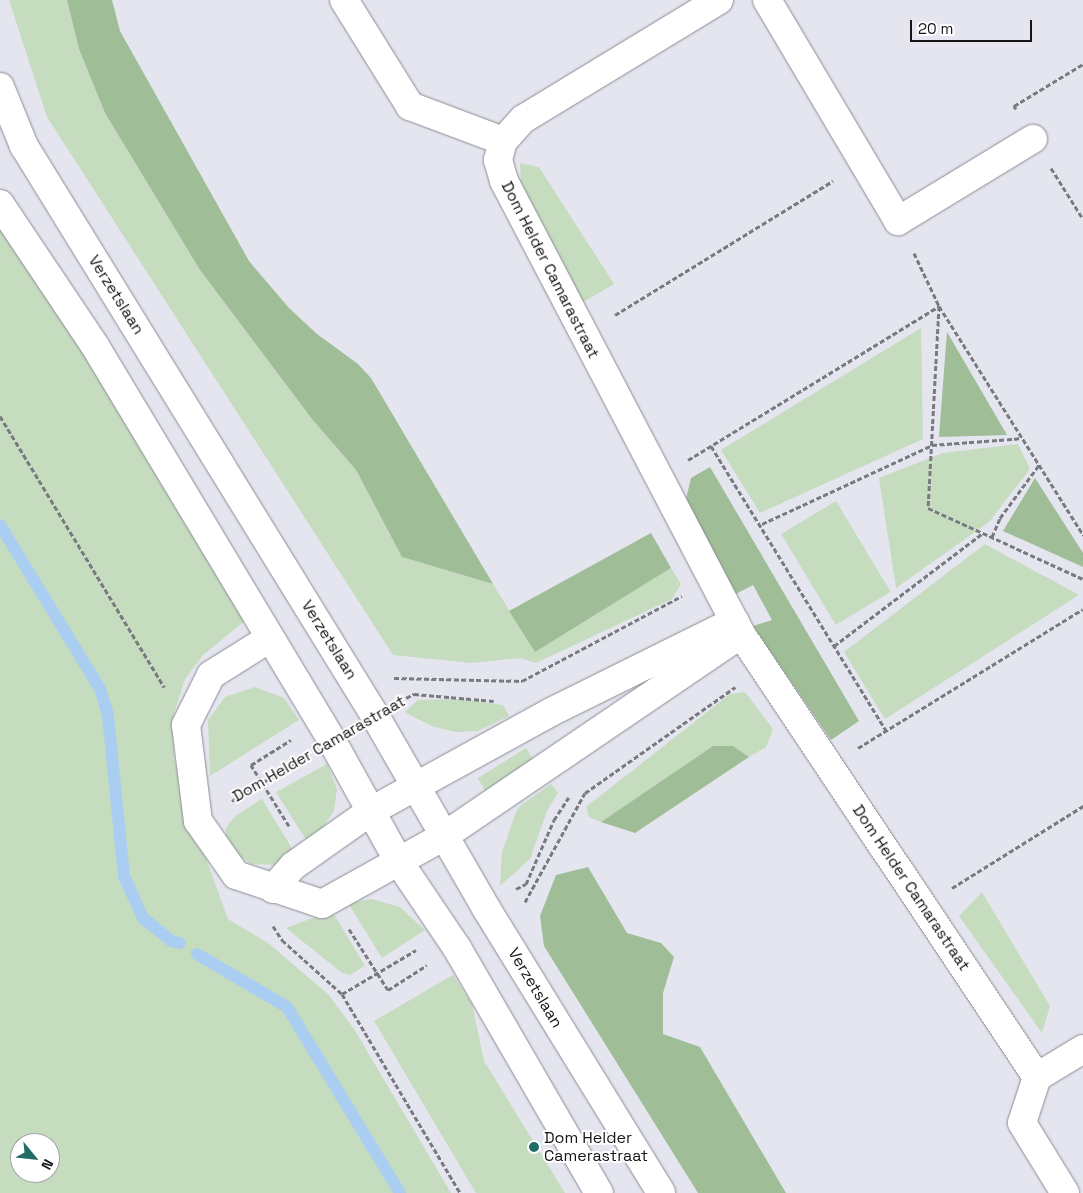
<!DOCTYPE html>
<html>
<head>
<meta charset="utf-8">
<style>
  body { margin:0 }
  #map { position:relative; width:1083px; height:1193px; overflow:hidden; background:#e4e5ef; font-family:"Space Grotesk",sans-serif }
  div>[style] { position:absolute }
  .green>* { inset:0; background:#c6dcbf; transform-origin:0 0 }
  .forest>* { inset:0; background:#9fbd96 }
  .stream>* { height:12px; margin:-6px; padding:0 6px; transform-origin:6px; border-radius:6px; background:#a9cef2 }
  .path>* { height:3px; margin-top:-1.5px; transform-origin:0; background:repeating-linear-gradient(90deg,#797a80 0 5px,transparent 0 7.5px) }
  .roads { filter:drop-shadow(0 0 1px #8b8d95) drop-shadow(0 0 1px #8b8d95) }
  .minor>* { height:28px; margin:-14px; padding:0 14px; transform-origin:14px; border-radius:14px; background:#fff }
  .major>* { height:28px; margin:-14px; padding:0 14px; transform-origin:14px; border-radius:14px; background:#fff }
  .dots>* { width:14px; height:14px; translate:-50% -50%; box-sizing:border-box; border:2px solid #fff; border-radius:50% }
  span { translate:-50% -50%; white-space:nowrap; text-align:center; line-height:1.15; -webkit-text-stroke:4px #fff; paint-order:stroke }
  .street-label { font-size:16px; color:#151518 }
  .poi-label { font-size:16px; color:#151518 }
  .left { translate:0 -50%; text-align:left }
  .north { position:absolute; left:10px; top:1133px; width:50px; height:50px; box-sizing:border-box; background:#fff; border:1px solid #a1a1a3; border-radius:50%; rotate:118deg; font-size:14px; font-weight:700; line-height:20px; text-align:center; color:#151518 }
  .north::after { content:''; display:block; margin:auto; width:18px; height:22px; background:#226c68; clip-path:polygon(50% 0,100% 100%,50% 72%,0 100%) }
  .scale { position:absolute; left:910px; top:20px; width:122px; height:22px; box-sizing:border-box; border:2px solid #151518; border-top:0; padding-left:6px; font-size:15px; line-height:18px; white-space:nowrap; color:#151518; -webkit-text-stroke:4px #fff; paint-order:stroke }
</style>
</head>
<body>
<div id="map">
  <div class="green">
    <i style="clip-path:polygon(9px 0,67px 0,79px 49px,105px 113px,200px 270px,312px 419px,356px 470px,402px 557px,493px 584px,535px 652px,671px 568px,681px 584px,672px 599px,536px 663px,520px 658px,471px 663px,393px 655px,47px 117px)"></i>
    <i style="clip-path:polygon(520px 163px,539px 167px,614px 284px,583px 302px,521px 186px)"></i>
    <i style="clip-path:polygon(evenodd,0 220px,252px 615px,203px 655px,185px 679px,174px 713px,174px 759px,192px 820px,228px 919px,268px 943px,328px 994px,354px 1029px,451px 1193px,0 1193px,0 220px,20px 1143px,50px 1143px,50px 1173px,20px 1173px,20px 1143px)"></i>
    <i style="clip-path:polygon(921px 328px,923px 439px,760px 513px,721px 450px)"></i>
    <i style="clip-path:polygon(1018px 444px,1030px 469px,989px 522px,896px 588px,879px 478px,943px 453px)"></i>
    <i style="left:836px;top:501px;width:106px;height:64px;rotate:59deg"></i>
    <i style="clip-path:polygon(985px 544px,1079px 595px,885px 719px,844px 652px)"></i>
    <i style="clip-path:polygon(255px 687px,284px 698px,299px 720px,210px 776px,208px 720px,225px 697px)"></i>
    <i style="clip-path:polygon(745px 692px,773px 729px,766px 747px,749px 757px,733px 746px,713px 746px,601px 822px,589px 817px,586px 807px,730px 694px)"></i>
    <i style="clip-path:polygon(459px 699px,503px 705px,509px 716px,478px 731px,456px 732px,431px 726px,405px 712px,418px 700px)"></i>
    <i style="left:526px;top:748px;width:15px;height:57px;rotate:58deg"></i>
    <i style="clip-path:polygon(327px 764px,337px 789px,334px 811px,310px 846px,276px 792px)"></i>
    <i style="clip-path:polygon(551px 784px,558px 793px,547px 811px,530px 859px,500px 886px,502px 852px,516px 812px,520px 806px)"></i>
    <i style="clip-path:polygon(262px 799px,296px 855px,281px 865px,252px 864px,234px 853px,226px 840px,226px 828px,235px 816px)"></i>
    <i style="clip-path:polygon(982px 892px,1050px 1006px,1042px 1033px,959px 916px)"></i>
    <i style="clip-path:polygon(372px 899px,400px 907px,425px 930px,382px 958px,348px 903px)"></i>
    <i style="clip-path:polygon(332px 911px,365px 966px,350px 975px,342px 973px,286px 928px)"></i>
    <i style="clip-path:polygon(453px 975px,472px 1004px,484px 1061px,565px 1193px,476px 1193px,374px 1021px)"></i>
  </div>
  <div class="forest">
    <i style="clip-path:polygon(67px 0,112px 0,120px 31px,249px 261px,289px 308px,317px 334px,358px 364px,371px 378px,493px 584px,402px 557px,356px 470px,312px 419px,200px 270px,105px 113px,79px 49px)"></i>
    <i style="clip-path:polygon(947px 332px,1007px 435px,939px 437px)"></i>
    <i style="clip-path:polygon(710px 467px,859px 721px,831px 740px,753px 626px,772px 620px,753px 585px,734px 595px,686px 499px,691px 478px)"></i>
    <i style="clip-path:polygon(1035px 478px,1083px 553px,1083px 567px,1003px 531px)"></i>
    <i style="clip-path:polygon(651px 533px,671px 568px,535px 652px,509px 611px)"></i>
    <i style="clip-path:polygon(713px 746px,733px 746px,749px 757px,635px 833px,601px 822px)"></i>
    <i style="clip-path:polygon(588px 867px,627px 933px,661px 943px,674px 957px,663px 993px,663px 1034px,700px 1047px,786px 1193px,698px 1193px,544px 946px,540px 916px,556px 875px)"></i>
  </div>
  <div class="stream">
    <i style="left:0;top:525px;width:192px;rotate:58.6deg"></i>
    <i style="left:100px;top:689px;width:28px;rotate:73deg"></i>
    <i style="left:108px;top:716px;width:161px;rotate:84.3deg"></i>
    <i style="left:124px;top:876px;width:46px;rotate:65.7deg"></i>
    <i style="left:143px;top:918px;width:36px;rotate:39deg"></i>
    <i style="left:171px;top:941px;width:9px;rotate:13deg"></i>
    <i style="left:197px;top:954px;width:104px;rotate:30.5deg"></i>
    <i style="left:287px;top:1007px;width:218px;rotate:58.7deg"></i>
  </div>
  <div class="path">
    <i style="left:1016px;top:109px;width:4px;rotate:-124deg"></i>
    <i style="left:1014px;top:106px;width:81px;rotate:-31.3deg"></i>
    <i style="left:1051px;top:168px;width:60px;rotate:57.9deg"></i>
    <i style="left:914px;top:253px;width:59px;rotate:64.7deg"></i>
    <i style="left:939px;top:306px;width:271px;rotate:57.8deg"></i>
    <i style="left:939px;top:306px;width:202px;rotate:93.1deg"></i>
    <i style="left:928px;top:508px;width:170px;rotate:24.6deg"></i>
    <i style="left:615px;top:315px;width:256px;rotate:-31.6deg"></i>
    <i style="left:0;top:416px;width:317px;rotate:58.8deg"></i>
    <i style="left:711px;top:446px;width:334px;rotate:58.4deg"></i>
    <i style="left:688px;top:460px;width:294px;rotate:-31.5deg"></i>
    <i style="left:762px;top:524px;width:187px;rotate:-24.9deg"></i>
    <i style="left:932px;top:445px;width:90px;rotate:-4.4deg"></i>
    <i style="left:992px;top:537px;width:21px;rotate:-67deg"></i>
    <i style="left:1000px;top:518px;width:66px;rotate:-53.7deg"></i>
    <i style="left:834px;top:646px;width:187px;rotate:-37.2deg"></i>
    <i style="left:394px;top:678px;width:128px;rotate:1.3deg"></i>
    <i style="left:522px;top:681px;width:181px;rotate:-28deg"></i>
    <i style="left:406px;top:698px;width:9px;rotate:-27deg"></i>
    <i style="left:414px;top:694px;width:80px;rotate:5deg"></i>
    <i style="left:858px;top:748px;width:264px;rotate:-31.7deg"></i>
    <i style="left:232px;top:801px;width:82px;rotate:-31deg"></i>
    <i style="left:289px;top:826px;width:72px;rotate:-121.9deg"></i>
    <i style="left:251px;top:765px;width:47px;rotate:-32deg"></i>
    <i style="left:952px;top:888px;width:155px;rotate:-32deg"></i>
    <i style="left:516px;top:889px;width:11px;rotate:-27deg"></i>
    <i style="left:526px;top:884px;width:70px;rotate:-66.4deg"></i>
    <i style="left:554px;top:820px;width:27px;rotate:-57deg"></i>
    <i style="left:525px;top:902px;width:124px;rotate:-61.2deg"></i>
    <i style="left:585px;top:793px;width:184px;rotate:-35.2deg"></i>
    <i style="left:273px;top:926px;width:17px;rotate:57deg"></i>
    <i style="left:282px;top:940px;width:81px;rotate:42deg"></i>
    <i style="left:342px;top:994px;width:231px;rotate:59.3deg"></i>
    <i style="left:349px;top:929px;width:72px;rotate:57.4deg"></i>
    <i style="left:388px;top:990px;width:46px;rotate:-32.7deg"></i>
    <i style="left:342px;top:994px;width:86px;rotate:-30.7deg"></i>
  </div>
  <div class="roads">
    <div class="minor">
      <i style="left:344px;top:0;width:125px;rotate:58.1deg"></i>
      <i style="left:410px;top:106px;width:99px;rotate:20.6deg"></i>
      <i style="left:719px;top:0;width:229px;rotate:148.7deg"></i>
      <i style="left:523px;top:119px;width:30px;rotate:132deg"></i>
      <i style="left:503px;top:141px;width:20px;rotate:105deg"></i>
      <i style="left:498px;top:160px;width:22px;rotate:74deg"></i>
      <i style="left:504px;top:181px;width:511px;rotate:62.38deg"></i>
      <i style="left:741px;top:634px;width:533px;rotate:56.25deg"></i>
      <i style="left:1037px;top:1077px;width:54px;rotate:-31.3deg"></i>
      <i style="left:767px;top:0;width:257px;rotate:59.3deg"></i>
      <i style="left:898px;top:221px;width:158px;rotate:-31.3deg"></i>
      <i style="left:270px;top:638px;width:70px;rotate:147.9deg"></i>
      <i style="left:211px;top:675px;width:56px;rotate:116.6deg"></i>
      <i style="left:186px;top:725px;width:97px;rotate:82.9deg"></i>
      <i style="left:198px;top:821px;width:66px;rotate:54.9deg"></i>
      <i style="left:236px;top:875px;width:91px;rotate:18.6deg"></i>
      <i style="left:322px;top:904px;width:140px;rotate:-29.1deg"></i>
      <i style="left:444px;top:836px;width:359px;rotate:-34.2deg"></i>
      <i style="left:273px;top:889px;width:30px;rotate:-49deg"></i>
      <i style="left:293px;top:866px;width:95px;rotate:-35.2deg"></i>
      <i style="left:371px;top:811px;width:205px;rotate:-28.8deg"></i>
      <i style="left:551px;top:712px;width:205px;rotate:-26.3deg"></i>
      <i style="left:1037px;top:1077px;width:48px;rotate:108.1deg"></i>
      <i style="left:1022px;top:1123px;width:82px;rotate:58.4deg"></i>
    </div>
    <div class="major">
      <i style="left:0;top:87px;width:64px;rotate:67.9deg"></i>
      <i style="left:24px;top:146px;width:667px;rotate:58.36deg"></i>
      <i style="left:374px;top:714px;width:224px;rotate:60deg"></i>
      <i style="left:486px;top:908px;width:334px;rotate:58.4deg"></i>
      <i style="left:0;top:204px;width:171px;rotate:56.2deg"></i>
      <i style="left:95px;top:346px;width:461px;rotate:59deg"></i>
      <i style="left:332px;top:741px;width:138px;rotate:61deg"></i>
      <i style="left:399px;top:862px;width:104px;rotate:56deg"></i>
      <i style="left:457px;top:948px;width:283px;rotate:59.9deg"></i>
    </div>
  </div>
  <div class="dots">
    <i style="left:534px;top:1147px;background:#226c68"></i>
  </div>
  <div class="street-label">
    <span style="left:550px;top:270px;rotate:63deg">Dom Helder Camarastraat</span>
    <span style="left:116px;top:295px;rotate:58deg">Verzetslaan</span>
    <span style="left:329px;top:640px;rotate:58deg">Verzetslaan</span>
    <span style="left:319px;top:749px;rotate:-30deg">Dom Helder Camarastraat</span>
    <span style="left:911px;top:888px;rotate:56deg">Dom Helder Camarastraat</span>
    <span style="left:535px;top:988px;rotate:59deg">Verzetslaan</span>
  </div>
  <div class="poi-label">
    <span class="left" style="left:544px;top:1147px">Dom Helder<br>Camerastraat</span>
  </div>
  <div class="north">N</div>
  <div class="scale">20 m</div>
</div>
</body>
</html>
